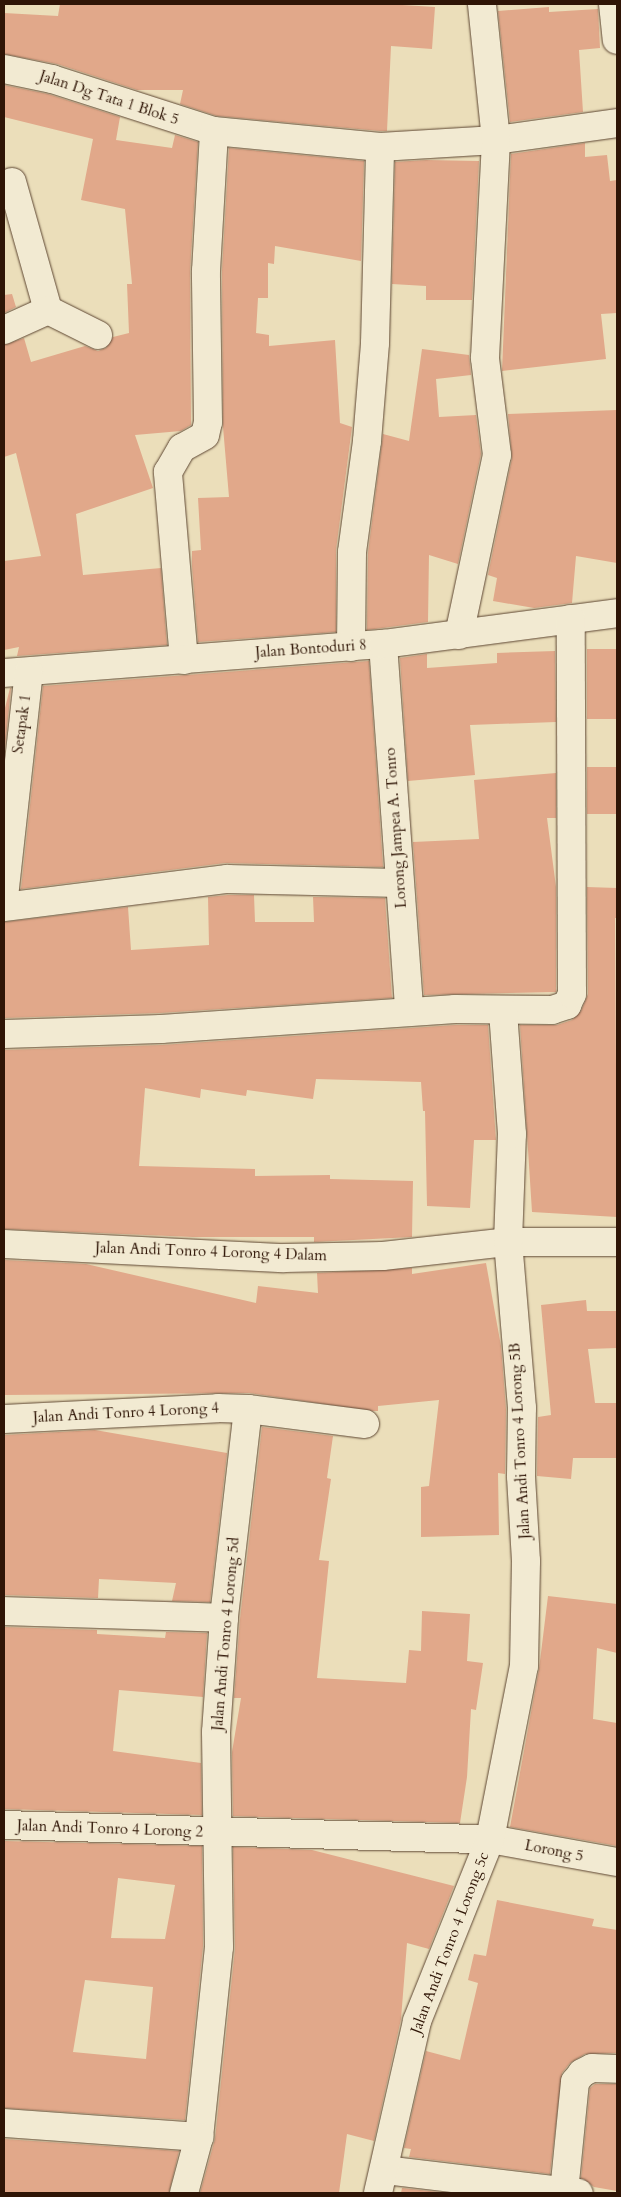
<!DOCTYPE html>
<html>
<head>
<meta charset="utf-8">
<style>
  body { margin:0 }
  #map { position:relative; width:621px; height:2197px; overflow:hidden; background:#ebdeba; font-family:Cardo,serif }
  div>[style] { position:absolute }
  .building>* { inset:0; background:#e1a88a; transform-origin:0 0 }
  .roads { filter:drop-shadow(0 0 1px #5e4733) drop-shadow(0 0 1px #5e4733) }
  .minor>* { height:28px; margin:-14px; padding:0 14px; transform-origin:14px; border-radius:14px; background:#f2ead2 }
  span { translate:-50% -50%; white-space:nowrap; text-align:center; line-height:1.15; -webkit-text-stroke:4px #f2ead2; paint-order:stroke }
  .street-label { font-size:15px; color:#2f1506 }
  .frame { position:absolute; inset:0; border:5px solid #2f1506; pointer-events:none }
</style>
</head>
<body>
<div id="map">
  <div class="building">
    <i style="clip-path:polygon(60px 4px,386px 4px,435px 7px,432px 49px,391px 46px,387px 131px,380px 131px,217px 116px,180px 104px,183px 90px,137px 90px,57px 64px,4px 54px,4px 13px,58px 16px)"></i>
    <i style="clip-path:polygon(549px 7px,549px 12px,598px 9px,600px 48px,579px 50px,583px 112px,510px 122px,498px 11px)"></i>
    <i style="clip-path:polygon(4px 85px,48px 94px,120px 117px,116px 140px,172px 148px,175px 135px,198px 142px,190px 271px,191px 425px,181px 431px,135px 435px,153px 488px,76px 514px,83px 575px,161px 568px,167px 645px,17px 656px,19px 647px,4px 650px,4px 561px,41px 556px,16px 453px,4px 457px,4px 345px,24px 338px,31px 362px,85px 346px,98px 351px,106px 348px,113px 337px,129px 333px,127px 284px,132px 284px,125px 209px,81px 200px,93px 139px,4px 117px)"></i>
    <i style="clip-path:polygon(585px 143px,585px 157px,607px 155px,610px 181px,617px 180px,617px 313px,601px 314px,606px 359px,502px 371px,511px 154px)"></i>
    <i style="clip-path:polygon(229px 148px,364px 161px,361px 261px,275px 246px,274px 264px,268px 263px,268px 298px,258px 298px,256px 333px,269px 335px,269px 346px,335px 340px,340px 423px,352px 427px,336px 550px,336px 632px,198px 642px,192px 566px,192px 551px,201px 550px,198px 498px,229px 497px,223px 427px,222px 271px)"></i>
    <i style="clip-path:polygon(426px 160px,479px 161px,472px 300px,426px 300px,426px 286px,392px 284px,395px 162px)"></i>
    <i style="clip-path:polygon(12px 294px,16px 307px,4px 313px,4px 295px)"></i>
    <i style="clip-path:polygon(422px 349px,469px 355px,471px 375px,436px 379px,439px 417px,476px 415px,481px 454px,458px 564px,429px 555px,428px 622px,367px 630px,368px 553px,383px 434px,409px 441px)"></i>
    <i style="clip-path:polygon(617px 410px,617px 563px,576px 556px,572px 603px,534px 608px,493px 601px,497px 578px,488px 575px,512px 458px,508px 414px)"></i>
    <i style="left:617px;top:649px;width:70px;height:30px;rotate:90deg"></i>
    <i style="clip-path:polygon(555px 651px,556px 722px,470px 725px,475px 775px,408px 781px,400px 658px,427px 654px,427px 668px,497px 663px,497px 653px)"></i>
    <i style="clip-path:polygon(369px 661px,383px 867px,225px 863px,21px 889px,43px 686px)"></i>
    <i style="clip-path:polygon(10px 688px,11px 688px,4px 758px,4px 712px)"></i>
    <i style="left:617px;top:767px;width:47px;height:30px;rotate:90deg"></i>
    <i style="clip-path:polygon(556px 773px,556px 818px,547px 818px,556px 887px,556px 992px,424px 995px,413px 842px,479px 839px,474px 780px)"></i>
    <i style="clip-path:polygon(587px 887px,617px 888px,617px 918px,615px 918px,617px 1217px,532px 1212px,520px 1025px,557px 1025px,572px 1020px,581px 1011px,588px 994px)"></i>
    <i style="clip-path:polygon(228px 895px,254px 895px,255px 922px,314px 922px,313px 897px,385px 898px,392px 998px,160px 1013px,4px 1018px,5px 922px,128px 907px,131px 950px,209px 945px,208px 897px)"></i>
    <i style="clip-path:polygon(455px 1025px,488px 1025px,496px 1140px,474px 1140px,470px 1208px,427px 1206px,425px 1111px,423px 1111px,421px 1082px,316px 1079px,313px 1099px,247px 1090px,246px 1096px,201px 1089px,200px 1098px,145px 1088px,139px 1166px,255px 1169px,255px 1176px,330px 1175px,330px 1179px,413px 1181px,412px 1237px,314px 1242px,314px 1237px,193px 1237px,4px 1229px,4px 1050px,162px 1045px)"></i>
    <i style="clip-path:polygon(4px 1260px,86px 1264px,256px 1303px,258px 1286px,318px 1293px,317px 1273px,412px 1268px,412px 1274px,486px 1263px,501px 1346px,506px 1409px,505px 1474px,498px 1473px,499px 1535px,421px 1537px,421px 1487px,429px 1486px,439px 1400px,378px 1406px,378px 1411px,372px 1411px,249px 1393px,4px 1395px)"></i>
    <i style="clip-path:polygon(586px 1300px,587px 1311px,617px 1311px,617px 1348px,588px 1349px,595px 1403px,617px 1403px,617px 1458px,573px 1458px,571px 1479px,537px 1476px,538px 1417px,551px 1415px,541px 1305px)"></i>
    <i style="clip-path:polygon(262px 1427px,333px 1436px,327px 1478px,331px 1479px,319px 1560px,329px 1561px,317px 1678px,406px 1683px,409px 1650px,421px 1651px,422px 1611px,470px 1614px,467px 1661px,483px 1663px,476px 1710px,471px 1709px,467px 1777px,460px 1823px,233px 1816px,232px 1752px,241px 1698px,234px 1698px,240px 1619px)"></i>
    <i style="clip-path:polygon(95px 1430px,227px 1453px,210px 1602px,172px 1601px,176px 1583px,99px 1579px,98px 1598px,4px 1595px,5px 1435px)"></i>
    <i style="clip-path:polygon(548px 1596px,617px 1604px,617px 1653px,597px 1648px,593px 1719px,617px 1723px,617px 1846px,510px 1827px,539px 1669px)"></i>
    <i style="clip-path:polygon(4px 1627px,97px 1630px,97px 1634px,165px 1638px,166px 1632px,207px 1633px,203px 1697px,119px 1690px,113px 1751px,201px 1763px,202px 1815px,4px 1809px)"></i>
    <i style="clip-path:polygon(evenodd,4px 1841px,202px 1846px,203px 1946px,185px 2120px,4px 2108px,4px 1841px,118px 1878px,175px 1885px,165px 1939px,111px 1938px,118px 1878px,4px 1841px,85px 1980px,153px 1987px,146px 2059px,73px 2052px,85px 1980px)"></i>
    <i style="clip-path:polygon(233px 1847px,312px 1850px,454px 1886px,429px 1949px,407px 1943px,401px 2019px,374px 2141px,347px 2134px,339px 2193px,200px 2193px,215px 2139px,235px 1949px)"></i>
    <i style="clip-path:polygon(497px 1900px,594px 1919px,592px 1926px,617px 1930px,617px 2053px,585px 2054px,570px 2063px,562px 2073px,550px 2174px,409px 2157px,411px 2149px,404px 2148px,426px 2051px,460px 2060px,478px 1983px,468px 1980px,474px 1954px,486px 1956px)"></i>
    <i style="clip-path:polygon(595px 2084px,617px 2084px,617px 2191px,594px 2187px,581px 2178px,590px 2088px)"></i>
    <i style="clip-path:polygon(4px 2139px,179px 2151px,169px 2193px,4px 2193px)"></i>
    <i style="clip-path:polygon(402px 2188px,448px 2193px,401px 2193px)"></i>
  </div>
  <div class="roads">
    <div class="minor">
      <i style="left:613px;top:4px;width:36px;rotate:84deg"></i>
      <i style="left:4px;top:69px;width:49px;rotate:11.8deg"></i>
      <i style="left:52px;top:79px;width:170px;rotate:17.8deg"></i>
      <i style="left:214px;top:131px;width:167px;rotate:5.5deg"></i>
      <i style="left:380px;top:147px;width:116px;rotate:-3.5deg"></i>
      <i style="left:496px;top:140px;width:122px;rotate:-8deg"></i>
      <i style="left:12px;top:182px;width:133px;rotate:74.3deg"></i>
      <i style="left:4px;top:330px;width:48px;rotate:-24.4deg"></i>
      <i style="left:48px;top:310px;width:56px;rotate:26.6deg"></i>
      <i style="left:459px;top:635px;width:184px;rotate:-78.1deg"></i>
      <i style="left:497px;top:455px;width:98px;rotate:-97.1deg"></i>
      <i style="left:485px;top:358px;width:218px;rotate:-87.1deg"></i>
      <i style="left:496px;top:140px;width:137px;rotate:-95.9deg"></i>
      <i style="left:383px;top:644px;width:368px;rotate:85.9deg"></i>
      <i style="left:351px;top:647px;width:95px;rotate:-89.4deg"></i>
      <i style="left:352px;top:552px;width:112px;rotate:-82.3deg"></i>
      <i style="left:367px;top:441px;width:98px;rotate:-85.3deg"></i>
      <i style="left:375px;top:343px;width:196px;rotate:-88.5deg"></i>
      <i style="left:184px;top:660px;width:189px;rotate:-94.9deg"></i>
      <i style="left:168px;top:472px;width:28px;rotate:-60deg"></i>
      <i style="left:182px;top:448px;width:26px;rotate:-29deg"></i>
      <i style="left:205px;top:435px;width:13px;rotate:-77deg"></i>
      <i style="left:208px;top:422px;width:151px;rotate:-90.8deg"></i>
      <i style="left:206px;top:271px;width:140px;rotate:-86.7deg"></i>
      <i style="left:4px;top:673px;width:380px;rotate:-4.4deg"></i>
      <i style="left:383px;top:644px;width:236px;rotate:-7.5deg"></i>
      <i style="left:4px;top:897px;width:226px;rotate:-83.7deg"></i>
      <i style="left:4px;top:907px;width:225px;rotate:-7.2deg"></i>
      <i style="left:227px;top:879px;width:172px;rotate:1.3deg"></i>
      <i style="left:4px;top:1034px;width:157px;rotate:-1.8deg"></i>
      <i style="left:161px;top:1029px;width:295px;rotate:-3.9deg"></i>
      <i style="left:455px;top:1009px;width:97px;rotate:0.6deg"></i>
      <i style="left:552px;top:1010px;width:16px;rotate:-18deg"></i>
      <i style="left:567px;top:1005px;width:12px;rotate:-66deg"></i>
      <i style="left:572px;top:994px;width:375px;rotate:-90.2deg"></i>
      <i style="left:4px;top:1244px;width:280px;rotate:2.9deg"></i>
      <i style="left:284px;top:1258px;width:99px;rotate:-1.2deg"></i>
      <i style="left:383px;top:1256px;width:126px;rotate:-6.4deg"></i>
      <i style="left:508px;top:1242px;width:109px"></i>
      <i style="left:248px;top:1409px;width:118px;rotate:7.3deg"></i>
      <i style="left:4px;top:1419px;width:214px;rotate:-2.9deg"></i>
      <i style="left:218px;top:1408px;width:30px;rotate:2deg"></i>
      <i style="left:248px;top:1409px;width:210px;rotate:96.6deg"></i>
      <i style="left:224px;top:1618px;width:114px;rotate:94deg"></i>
      <i style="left:216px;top:1732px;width:215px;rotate:89.2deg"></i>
      <i style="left:219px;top:1947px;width:191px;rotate:96deg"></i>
      <i style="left:199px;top:2137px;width:58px;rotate:105deg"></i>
      <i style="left:4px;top:1611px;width:220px;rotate:1.8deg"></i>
      <i style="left:4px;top:1825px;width:486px;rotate:1.7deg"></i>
      <i style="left:490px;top:1839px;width:129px;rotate:10.3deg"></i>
      <i style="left:4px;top:2123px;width:196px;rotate:4.1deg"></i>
      <i style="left:385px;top:2170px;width:195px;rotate:6.8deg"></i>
      <i style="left:564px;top:2192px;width:111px;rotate:-84.3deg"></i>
      <i style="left:575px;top:2082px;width:11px;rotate:-52deg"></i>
      <i style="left:582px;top:2073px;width:11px;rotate:-27deg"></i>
      <i style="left:592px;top:2068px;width:25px;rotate:2deg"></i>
      <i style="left:378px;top:2193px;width:176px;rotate:-77.2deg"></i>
      <i style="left:417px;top:2021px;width:196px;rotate:-68.1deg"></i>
      <i style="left:490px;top:1839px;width:176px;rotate:-78.9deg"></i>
      <i style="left:524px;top:1666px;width:105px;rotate:-88.9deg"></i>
      <i style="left:526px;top:1561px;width:85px;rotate:-93.4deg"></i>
      <i style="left:521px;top:1476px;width:68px;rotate:-89.2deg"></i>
      <i style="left:522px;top:1408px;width:167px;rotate:-94.8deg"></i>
      <i style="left:508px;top:1242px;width:108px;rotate:-87.9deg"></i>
      <i style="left:512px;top:1134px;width:123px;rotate:-94.2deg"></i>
    </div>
  </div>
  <div class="street-label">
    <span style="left:109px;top:98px;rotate:18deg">Jalan Dg Tata 1 Blok 5</span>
    <span style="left:311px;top:649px;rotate:-4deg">Jalan Bontoduri 8</span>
    <span style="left:22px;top:724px;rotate:-82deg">Setapak 1</span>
    <span style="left:396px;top:828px;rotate:-94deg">Lorong Jampea A. Tonro</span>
    <span style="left:211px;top:1252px;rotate:2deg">Jalan Andi Tonro 4 Lorong 4 Dalam</span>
    <span style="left:126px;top:1413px;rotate:-3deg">Jalan Andi Tonro 4 Lorong 4</span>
    <span style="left:520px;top:1441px;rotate:-93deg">Jalan Andi Tonro 4 Lorong 5B</span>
    <span style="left:226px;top:1634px;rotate:-85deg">Jalan Andi Tonro 4 Lorong 5d</span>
    <span style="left:110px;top:1829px;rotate:2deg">Jalan Andi Tonro 4 Lorong 2</span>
    <span style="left:554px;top:1851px;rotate:11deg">Lorong 5</span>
    <span style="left:450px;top:1943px;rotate:-69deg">Jalan Andi Tonro 4 Lorong 5c</span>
  </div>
  <div class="frame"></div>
</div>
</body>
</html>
